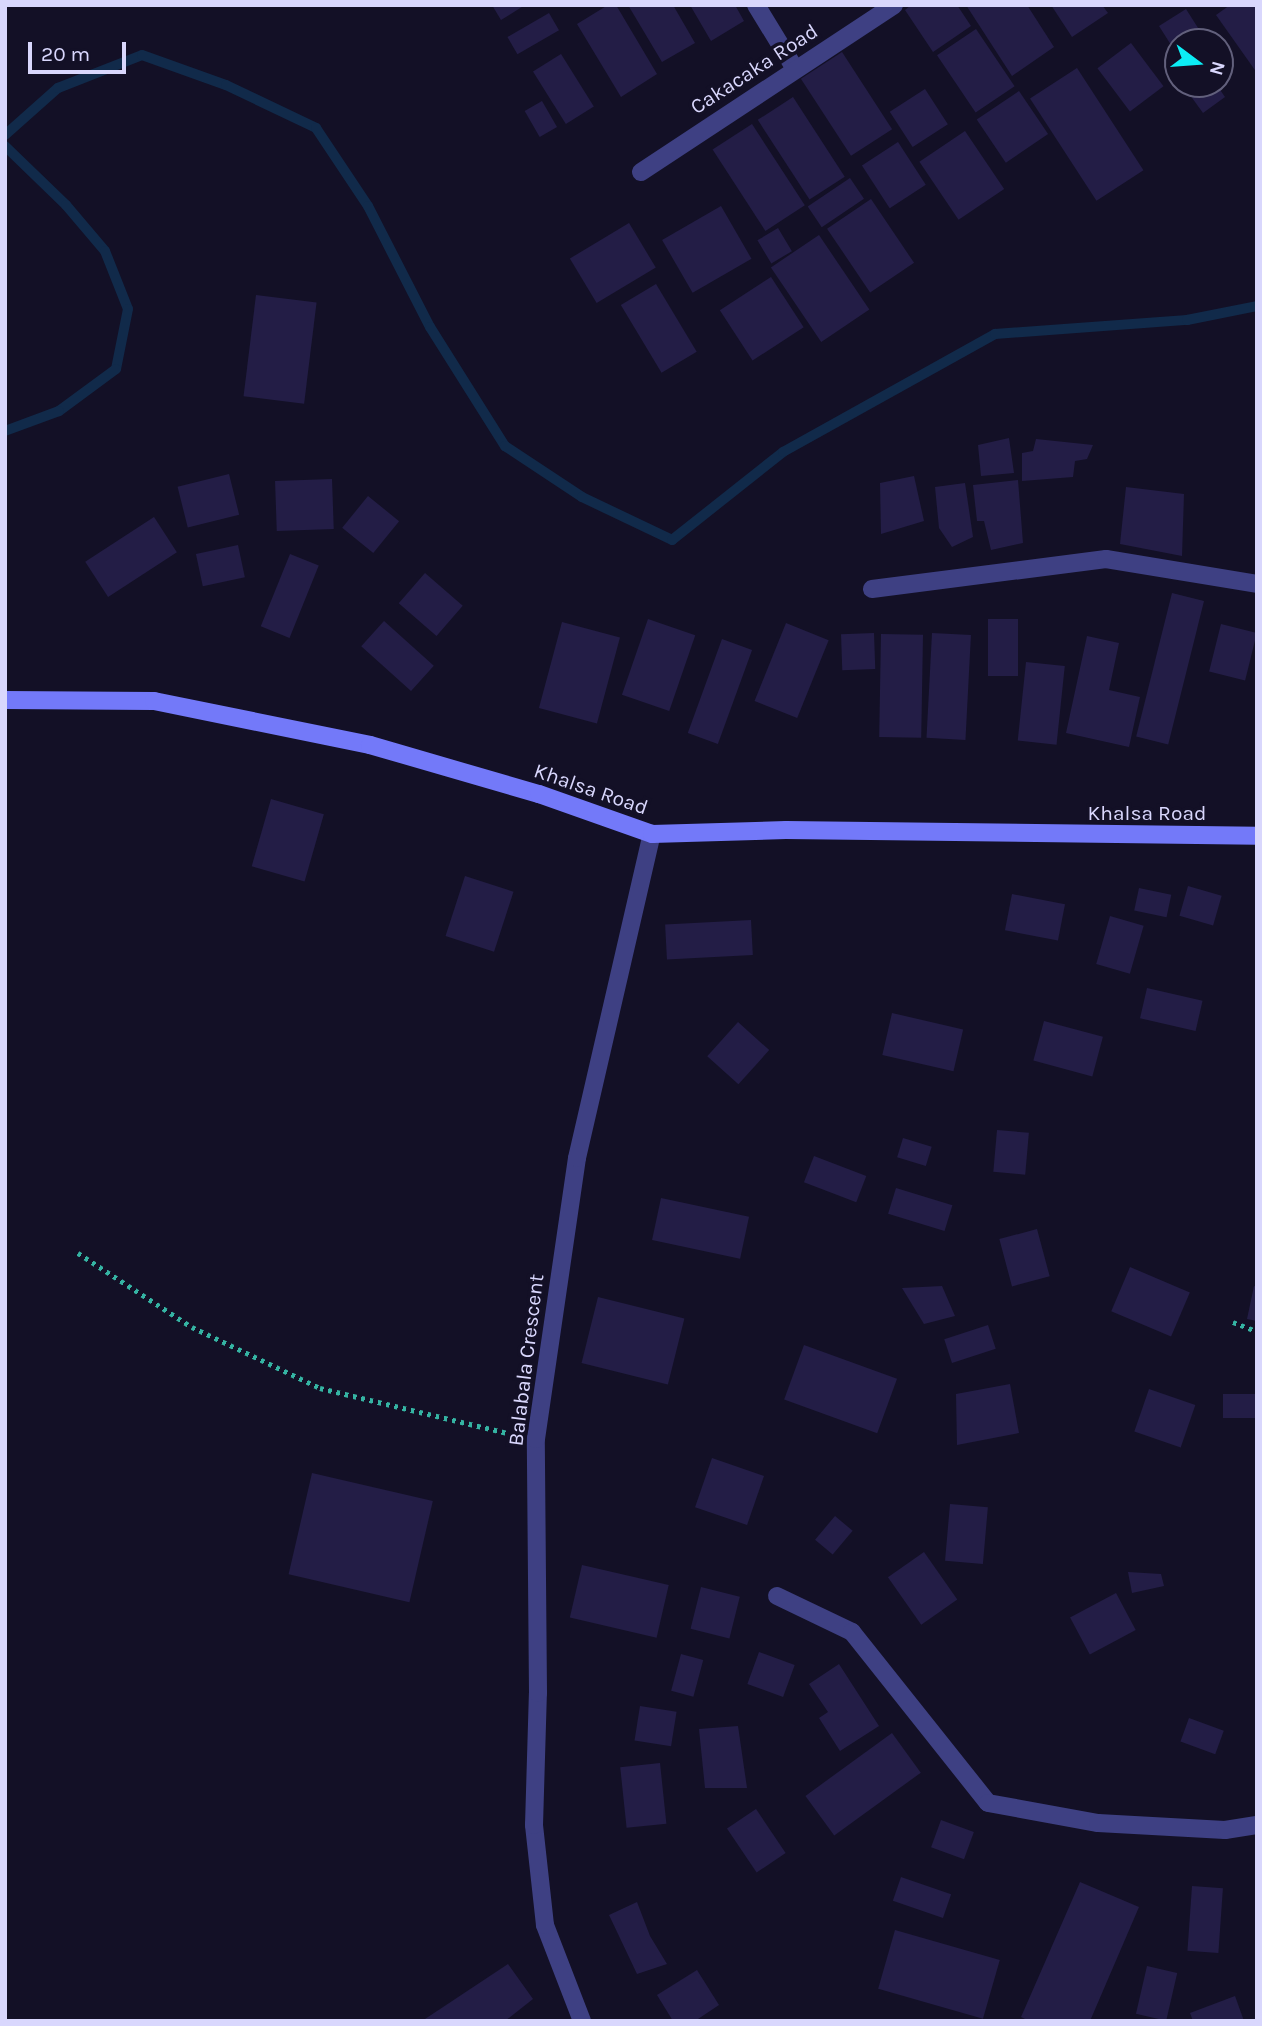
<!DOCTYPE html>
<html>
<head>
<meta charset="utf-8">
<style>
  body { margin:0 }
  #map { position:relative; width:1262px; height:2026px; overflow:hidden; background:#131026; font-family:Karla,sans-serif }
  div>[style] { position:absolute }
  .stream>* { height:10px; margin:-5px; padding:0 5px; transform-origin:5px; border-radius:5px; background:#112a4a }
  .building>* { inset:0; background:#231d46; transform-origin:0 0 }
  .path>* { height:4.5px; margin-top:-2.25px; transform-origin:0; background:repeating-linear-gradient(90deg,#35b4a3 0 3.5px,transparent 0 8.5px) }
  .minor>* { height:18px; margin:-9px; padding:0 9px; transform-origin:9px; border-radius:9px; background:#3e4083 }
  .secondary>* { height:18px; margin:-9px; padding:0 9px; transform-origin:9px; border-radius:9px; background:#7379f9 }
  span { translate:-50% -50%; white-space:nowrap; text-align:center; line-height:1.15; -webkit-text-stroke:7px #131026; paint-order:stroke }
  .street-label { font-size:21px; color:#d9d7fd }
  .frame { position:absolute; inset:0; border:7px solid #d9d7fd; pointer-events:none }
  .north { position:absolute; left:1164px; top:28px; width:70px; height:70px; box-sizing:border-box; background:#131026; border:2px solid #62607c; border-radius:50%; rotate:106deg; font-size:19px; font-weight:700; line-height:28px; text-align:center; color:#d9d7fd }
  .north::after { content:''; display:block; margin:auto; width:24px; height:32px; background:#0cedf5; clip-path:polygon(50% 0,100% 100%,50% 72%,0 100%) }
  .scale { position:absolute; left:28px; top:42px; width:98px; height:32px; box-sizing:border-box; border:4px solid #d9d7fd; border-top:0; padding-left:9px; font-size:21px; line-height:24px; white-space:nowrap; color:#d9d7fd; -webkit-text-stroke:5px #131026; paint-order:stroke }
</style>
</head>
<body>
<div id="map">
  <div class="stream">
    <i style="left:5px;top:135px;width:71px;rotate:-41.6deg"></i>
    <i style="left:58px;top:88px;width:90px;rotate:-21.4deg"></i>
    <i style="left:142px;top:55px;width:89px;rotate:19.7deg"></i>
    <i style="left:226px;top:85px;width:100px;rotate:25.5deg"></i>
    <i style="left:316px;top:128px;width:94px;rotate:56.3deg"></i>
    <i style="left:368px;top:206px;width:136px;rotate:62.9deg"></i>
    <i style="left:430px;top:327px;width:141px;rotate:57.8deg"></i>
    <i style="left:505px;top:446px;width:92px;rotate:33.5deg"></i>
    <i style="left:582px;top:497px;width:100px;rotate:25.5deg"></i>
    <i style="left:672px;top:540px;width:142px;rotate:-38.4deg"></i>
    <i style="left:783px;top:452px;width:243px;rotate:-29.1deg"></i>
    <i style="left:995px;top:334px;width:193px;rotate:-4.2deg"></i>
    <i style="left:1187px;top:320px;width:71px;rotate:-11.3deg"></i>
    <i style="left:5px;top:146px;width:85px;rotate:44deg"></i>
    <i style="left:66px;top:205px;width:60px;rotate:49.7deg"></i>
    <i style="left:105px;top:251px;width:62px;rotate:68.4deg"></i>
    <i style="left:128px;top:309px;width:61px;rotate:101.3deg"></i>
    <i style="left:116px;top:369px;width:71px;rotate:143.6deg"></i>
    <i style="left:59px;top:411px;width:58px;rotate:159.7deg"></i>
  </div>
  <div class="building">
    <i style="clip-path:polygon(492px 5px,525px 5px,501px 20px)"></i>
    <i style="clip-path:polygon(608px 5px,616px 5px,657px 74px,621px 97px,577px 24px)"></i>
    <i style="clip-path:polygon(628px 5px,673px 5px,695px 43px,662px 62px)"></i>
    <i style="clip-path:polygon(690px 5px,735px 5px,744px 21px,711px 41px)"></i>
    <i style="clip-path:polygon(911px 5px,957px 5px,971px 26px,933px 52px,905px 10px)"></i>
    <i style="clip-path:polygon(966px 5px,1027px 5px,1054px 47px,1012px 76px)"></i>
    <i style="clip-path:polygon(1051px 5px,1102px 5px,1108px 13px,1072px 37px)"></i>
    <i style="clip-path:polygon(1230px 5px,1257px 5px,1257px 73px,1216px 15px)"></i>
    <i style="clip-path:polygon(1186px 9px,1207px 42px,1178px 42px,1178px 56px,1159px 26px)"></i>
    <i style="left:549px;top:13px;width:20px;height:48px;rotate:60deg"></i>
    <i style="left:976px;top:29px;width:69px;height:47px;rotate:56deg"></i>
    <i style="left:1131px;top:43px;width:54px;height:42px;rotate:53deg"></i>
    <i style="left:842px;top:52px;width:92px;height:49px;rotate:57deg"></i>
    <i style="left:561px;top:54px;width:62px;height:33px;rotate:58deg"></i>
    <i style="left:1077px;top:68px;width:122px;height:56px;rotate:57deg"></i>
    <i style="clip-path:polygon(1182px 84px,1216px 84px,1225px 97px,1203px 113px)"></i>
    <i style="left:925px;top:89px;width:42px;height:42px;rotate:57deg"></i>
    <i style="left:1019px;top:91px;width:52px;height:51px;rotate:56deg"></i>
    <i style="left:793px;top:97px;width:95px;height:42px;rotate:57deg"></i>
    <i style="left:542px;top:101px;width:30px;height:20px;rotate:60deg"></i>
    <i style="left:752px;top:124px;width:97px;height:47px;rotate:57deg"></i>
    <i style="left:965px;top:131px;width:70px;height:55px;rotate:56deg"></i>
    <i style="left:898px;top:142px;width:51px;height:43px;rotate:57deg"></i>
    <i style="left:850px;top:178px;width:25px;height:51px;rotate:56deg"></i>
    <i style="left:871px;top:199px;width:77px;height:53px;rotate:56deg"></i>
    <i style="left:721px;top:206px;width:61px;height:68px;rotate:60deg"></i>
    <i style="left:629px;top:223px;width:52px;height:69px;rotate:59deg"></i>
    <i style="left:778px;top:228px;width:27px;height:24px;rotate:59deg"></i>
    <i style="left:819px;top:235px;width:90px;height:58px;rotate:56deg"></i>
    <i style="left:771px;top:277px;width:60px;height:61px;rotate:57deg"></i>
    <i style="left:656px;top:284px;width:79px;height:41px;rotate:59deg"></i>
    <i style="left:256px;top:295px;width:61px;height:102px;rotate:7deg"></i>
    <i style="clip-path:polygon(1009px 438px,1014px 473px,981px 476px,978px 445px)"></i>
    <i style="clip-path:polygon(1036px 439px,1093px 445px,1087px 459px,1075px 461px,1073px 477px,1022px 481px,1022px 453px,1033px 451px)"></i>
    <i style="left:229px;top:474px;width:42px;height:53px;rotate:76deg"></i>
    <i style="clip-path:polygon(914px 476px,924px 521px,881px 534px,880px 483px)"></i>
    <i style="left:332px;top:479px;width:50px;height:57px;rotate:88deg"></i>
    <i style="clip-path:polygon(1018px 480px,1023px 543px,991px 550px,984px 521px,977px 521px,973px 485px)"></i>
    <i style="clip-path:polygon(965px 483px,973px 537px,952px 547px,939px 528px,935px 487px)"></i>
    <i style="clip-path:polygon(1126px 487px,1184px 494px,1182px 556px,1120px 544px)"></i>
    <i style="left:368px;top:496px;width:40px;height:41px;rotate:39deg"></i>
    <i style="left:154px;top:517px;width:42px;height:82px;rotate:57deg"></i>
    <i style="left:238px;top:545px;width:33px;height:43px;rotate:78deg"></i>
    <i style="left:290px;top:554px;width:31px;height:78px;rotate:22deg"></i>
    <i style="left:425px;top:573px;width:50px;height:40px;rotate:41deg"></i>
    <i style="left:1172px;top:593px;width:33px;height:148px;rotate:14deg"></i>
    <i style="left:648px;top:619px;width:50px;height:80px;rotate:19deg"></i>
    <i style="left:988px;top:619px;width:30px;height:57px"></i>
    <i style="left:384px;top:621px;width:67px;height:34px;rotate:42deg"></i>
    <i style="left:562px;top:622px;width:60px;height:89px;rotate:15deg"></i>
    <i style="left:786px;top:623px;width:46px;height:84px;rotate:22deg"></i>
    <i style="left:1221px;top:624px;width:37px;height:49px;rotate:14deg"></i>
    <i style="left:874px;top:633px;width:36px;height:33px;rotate:88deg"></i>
    <i style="left:932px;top:633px;width:39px;height:105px;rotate:3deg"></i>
    <i style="left:881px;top:634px;width:42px;height:103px;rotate:1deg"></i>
    <i style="clip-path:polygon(1087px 636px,1119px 643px,1109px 690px,1140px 697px,1129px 747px,1066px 733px)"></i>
    <i style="left:722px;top:639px;width:32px;height:100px;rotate:20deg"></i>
    <i style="left:1026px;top:662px;width:39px;height:79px;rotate:6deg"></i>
    <i style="left:271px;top:799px;width:55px;height:70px;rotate:16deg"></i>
    <i style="left:465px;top:876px;width:51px;height:63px;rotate:18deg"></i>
    <i style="left:1188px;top:886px;width:35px;height:31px;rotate:16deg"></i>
    <i style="left:1139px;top:888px;width:33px;height:23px;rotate:12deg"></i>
    <i style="left:1012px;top:894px;width:54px;height:37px;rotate:11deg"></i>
    <i style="left:1110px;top:916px;width:35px;height:50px;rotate:16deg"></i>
    <i style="left:751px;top:920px;width:35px;height:86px;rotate:87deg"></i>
    <i style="left:1147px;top:988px;width:57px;height:31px;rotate:13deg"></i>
    <i style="left:892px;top:1013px;width:73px;height:43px;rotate:13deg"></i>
    <i style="left:1044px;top:1021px;width:61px;height:41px;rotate:15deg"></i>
    <i style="left:738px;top:1022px;width:42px;height:46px;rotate:42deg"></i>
    <i style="left:997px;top:1130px;width:32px;height:42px;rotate:5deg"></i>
    <i style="left:903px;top:1138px;width:30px;height:20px;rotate:17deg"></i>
    <i style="left:814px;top:1156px;width:56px;height:28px;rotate:21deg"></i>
    <i style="left:896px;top:1188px;width:59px;height:27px;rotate:17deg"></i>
    <i style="left:661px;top:1198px;width:90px;height:43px;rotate:12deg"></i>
    <i style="left:1037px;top:1229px;width:49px;height:39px;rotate:75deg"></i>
    <i style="left:1130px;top:1267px;width:65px;height:48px;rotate:23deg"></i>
    <i style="clip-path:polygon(942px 1286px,955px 1316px,924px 1324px,902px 1288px)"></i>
    <i style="clip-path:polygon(1254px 1286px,1257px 1287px,1257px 1321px,1247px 1319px)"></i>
    <i style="left:598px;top:1297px;width:89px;height:68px;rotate:14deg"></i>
    <i style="left:988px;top:1325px;width:25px;height:46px;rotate:72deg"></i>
    <i style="left:804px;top:1345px;width:99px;height:58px;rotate:20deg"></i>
    <i style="clip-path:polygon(1010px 1384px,1019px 1433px,957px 1445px,956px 1394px)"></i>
    <i style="left:1149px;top:1389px;width:49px;height:45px;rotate:19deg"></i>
    <i style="left:1257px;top:1394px;width:24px;height:34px;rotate:90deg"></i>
    <i style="left:712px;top:1458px;width:55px;height:52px;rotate:19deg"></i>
    <i style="left:312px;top:1473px;width:124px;height:104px;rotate:13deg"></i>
    <i style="left:950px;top:1504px;width:38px;height:57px;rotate:5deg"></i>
    <i style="left:835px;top:1516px;width:23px;height:31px;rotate:40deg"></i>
    <i style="left:924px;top:1552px;width:58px;height:44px;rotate:55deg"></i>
    <i style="left:582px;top:1565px;width:89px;height:54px;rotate:13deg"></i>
    <i style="clip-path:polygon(1128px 1572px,1161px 1574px,1164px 1586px,1132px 1593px)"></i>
    <i style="left:701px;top:1587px;width:40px;height:43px;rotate:14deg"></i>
    <i style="left:1116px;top:1593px;width:42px;height:52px;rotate:62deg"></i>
    <i style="left:759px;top:1652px;width:38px;height:34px;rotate:20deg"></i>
    <i style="left:681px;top:1654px;width:23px;height:38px;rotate:15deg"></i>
    <i style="clip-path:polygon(839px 1664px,879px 1726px,840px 1751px,819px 1718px,828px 1712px,809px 1684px)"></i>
    <i style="left:640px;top:1706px;width:37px;height:35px;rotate:9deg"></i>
    <i style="left:1189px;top:1718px;width:37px;height:25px;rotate:20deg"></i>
    <i style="clip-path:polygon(738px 1726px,747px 1788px,705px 1788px,699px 1729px)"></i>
    <i style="left:892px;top:1733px;width:49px;height:107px;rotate:54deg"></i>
    <i style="left:660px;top:1763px;width:61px;height:40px;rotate:84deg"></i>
    <i style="left:756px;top:1809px;width:53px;height:35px;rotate:56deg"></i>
    <i style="left:941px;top:1820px;width:35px;height:29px;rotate:20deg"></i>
    <i style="left:901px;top:1877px;width:53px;height:25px;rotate:19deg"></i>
    <i style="clip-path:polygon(1080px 1882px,1139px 1907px,1090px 2021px,1029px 2021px,1021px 2017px)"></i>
    <i style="left:1192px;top:1886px;width:31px;height:65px;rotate:4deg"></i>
    <i style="clip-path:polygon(637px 1902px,650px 1936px,667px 1964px,637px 1974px,609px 1915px)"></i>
    <i style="left:895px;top:1930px;width:109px;height:61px;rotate:16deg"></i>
    <i style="clip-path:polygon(508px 1964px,533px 1999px,505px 2021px,422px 2021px)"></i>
    <i style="left:1147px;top:1966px;width:31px;height:49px;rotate:13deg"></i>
    <i style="clip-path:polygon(697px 1970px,719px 2005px,695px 2021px,673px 2021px,657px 1995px)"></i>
    <i style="clip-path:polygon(1235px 1996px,1244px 2021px,1193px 2021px,1190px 2013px)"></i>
  </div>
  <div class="path">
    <i style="left:78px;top:1253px;width:136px;rotate:33deg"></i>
    <i style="left:192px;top:1327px;width:142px;rotate:25.5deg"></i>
    <i style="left:320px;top:1388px;width:197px;rotate:13.5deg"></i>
    <i style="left:1233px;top:1322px;width:26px;rotate:21deg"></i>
  </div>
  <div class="minor">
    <i style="left:756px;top:5px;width:75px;rotate:58.6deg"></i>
    <i style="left:641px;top:172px;width:303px;rotate:-33.4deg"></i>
    <i style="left:872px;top:589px;width:236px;rotate:-7.3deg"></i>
    <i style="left:1106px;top:559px;width:153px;rotate:9.4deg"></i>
    <i style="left:777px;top:1596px;width:83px;rotate:25.6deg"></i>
    <i style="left:852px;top:1632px;width:218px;rotate:51.5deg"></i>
    <i style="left:988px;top:1803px;width:112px;rotate:10.3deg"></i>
    <i style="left:1098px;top:1823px;width:127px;rotate:3.2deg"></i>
    <i style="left:1225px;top:1830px;width:32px;rotate:-9deg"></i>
    <i style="left:582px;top:2021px;width:103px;rotate:-111.1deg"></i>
    <i style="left:545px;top:1925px;width:101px;rotate:-96.3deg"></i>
    <i style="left:534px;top:1825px;width:132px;rotate:-88.3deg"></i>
    <i style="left:538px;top:1693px;width:254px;rotate:-90.5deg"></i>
    <i style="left:536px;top:1439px;width:284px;rotate:-81.7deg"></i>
    <i style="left:577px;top:1158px;width:333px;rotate:-77deg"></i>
  </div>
  <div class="secondary">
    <i style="left:5px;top:700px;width:149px;rotate:0.4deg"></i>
    <i style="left:154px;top:701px;width:220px;rotate:11.5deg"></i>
    <i style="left:370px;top:745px;width:176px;rotate:16.2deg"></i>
    <i style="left:539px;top:794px;width:120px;rotate:19.5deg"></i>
    <i style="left:652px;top:834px;width:134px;rotate:-1.7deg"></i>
    <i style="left:786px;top:830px;width:471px;rotate:0.7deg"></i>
  </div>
  <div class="street-label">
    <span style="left:754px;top:69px;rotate:-33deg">Cakacaka Road</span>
    <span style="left:591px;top:789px;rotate:19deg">Khalsa Road</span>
    <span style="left:1147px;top:813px">Khalsa Road</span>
    <span style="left:526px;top:1360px;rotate:-83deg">Balabala Crescent</span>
  </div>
  <div class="frame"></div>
  <div class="north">N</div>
  <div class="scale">20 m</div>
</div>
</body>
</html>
